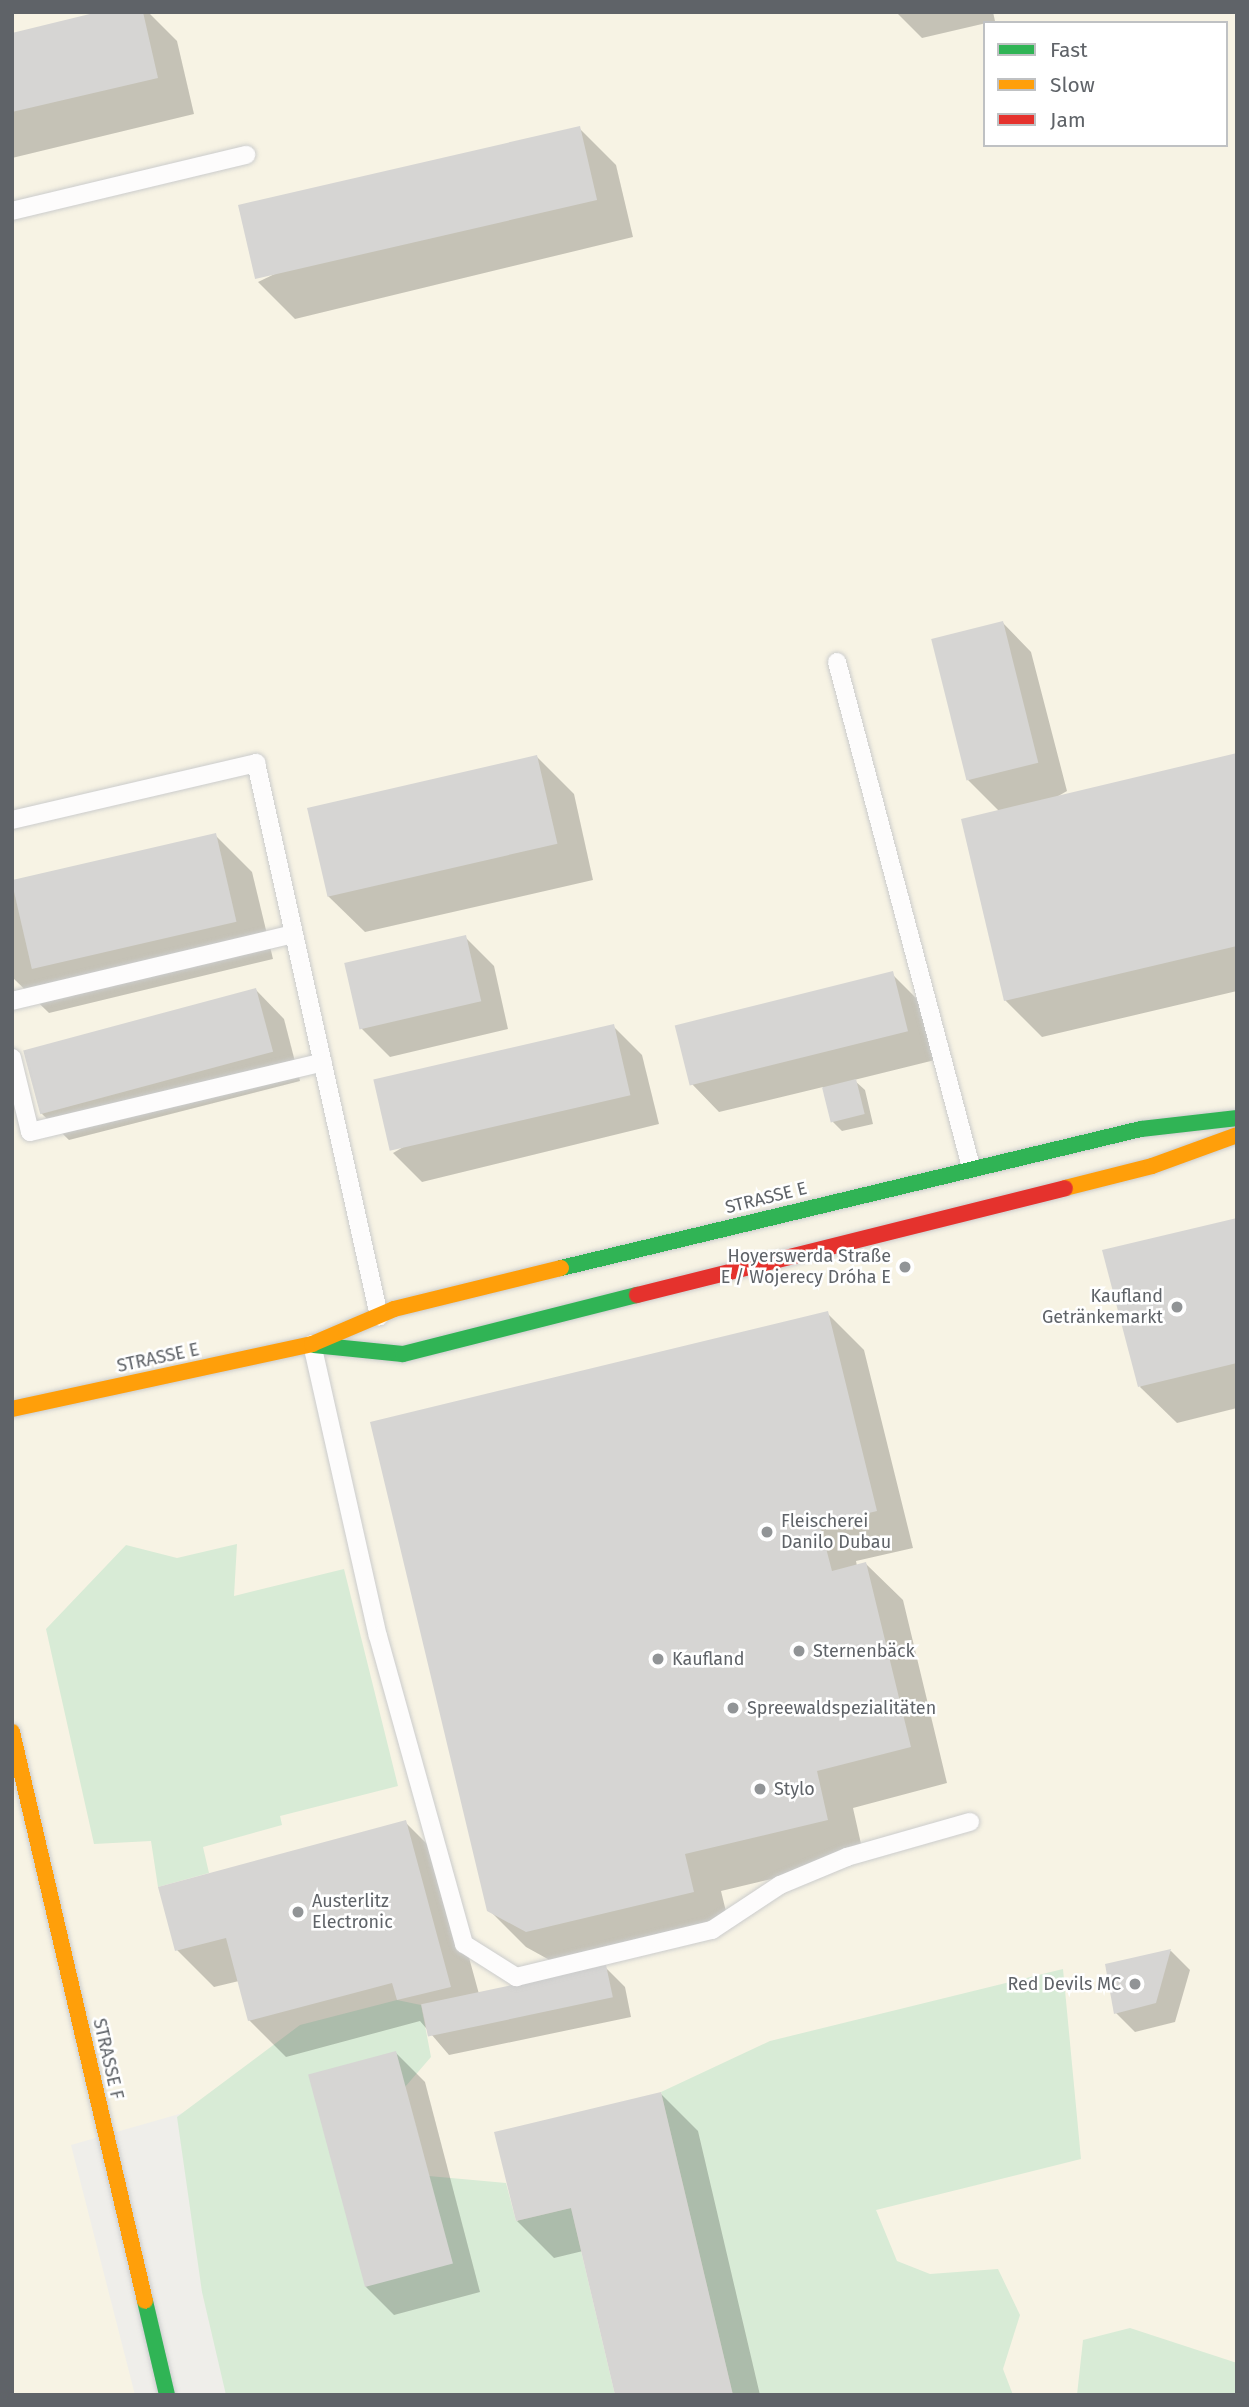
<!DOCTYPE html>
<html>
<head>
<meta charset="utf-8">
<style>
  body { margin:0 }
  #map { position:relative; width:1249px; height:2407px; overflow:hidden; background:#efeeea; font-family:"Fira Sans",sans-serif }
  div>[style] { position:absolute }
  .commercial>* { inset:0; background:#f7f3e4 }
  .green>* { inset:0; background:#d8ebd6 }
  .shadow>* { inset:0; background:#0003 }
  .building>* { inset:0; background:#d6d5d3; transform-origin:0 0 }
  .roads { filter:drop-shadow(0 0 2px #cbcccc) drop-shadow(0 0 2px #cbcccc) }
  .lane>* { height:18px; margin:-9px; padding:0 9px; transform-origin:9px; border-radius:9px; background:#fdfcfc }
  .fast>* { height:16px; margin:-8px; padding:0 8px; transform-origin:8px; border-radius:8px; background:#30b455 }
  .slow>* { height:16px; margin:-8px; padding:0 8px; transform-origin:8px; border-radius:8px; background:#ff9f0a }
  .jam>* { height:16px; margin:-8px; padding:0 8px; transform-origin:8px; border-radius:8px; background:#e5322d }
  .dots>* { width:19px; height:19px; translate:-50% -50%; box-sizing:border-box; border:4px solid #fff; border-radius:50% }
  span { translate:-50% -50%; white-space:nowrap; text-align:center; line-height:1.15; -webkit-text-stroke:5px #fff; paint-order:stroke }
  .street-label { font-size:18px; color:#5f6368 }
  .poi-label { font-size:18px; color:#5f6368 }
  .right { translate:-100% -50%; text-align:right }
  .left { translate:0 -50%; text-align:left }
  .frame { position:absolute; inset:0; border:14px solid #5f6368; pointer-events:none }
  .legend { position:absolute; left:983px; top:21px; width:245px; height:126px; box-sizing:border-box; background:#fff; border:2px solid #bfc1c3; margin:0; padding:9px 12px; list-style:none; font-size:21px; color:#5f6368 }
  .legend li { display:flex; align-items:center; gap:14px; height:35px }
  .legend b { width:35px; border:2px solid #bfc1c3 }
</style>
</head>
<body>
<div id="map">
  <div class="commercial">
    <i style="clip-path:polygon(evenodd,12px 12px,1237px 12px,1237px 2395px,615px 2395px,359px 2305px,298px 2080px,71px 2145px,135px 2395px,12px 2395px,12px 12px,985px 23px,1226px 23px,1226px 145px,985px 145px,985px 23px)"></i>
  </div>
  <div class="green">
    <i style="clip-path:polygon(237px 1544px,234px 1596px,344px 1569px,398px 1786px,280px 1816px,282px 1825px,203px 1847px,209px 1873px,158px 1887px,151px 1841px,94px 1844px,46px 1629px,126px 1545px,177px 1558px)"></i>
    <i style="clip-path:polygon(1063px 1969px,1081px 2159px,876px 2210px,897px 2261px,930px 2274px,998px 2269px,1020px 2315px,1003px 2369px,1013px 2395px,733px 2395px,661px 2092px,770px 2041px)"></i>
    <i style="clip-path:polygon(397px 2000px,421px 2005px,427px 2036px,431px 2057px,405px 2087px,429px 2176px,506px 2183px,516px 2221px,571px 2208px,615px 2395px,226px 2395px,202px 2292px,177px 2117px,300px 2025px)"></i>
    <i style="clip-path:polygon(1130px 2328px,1237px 2363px,1237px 2395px,1077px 2395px,1083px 2340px)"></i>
  </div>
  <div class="shadow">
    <i style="clip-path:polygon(105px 12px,148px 12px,177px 41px,194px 114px,12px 158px,12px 34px)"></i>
    <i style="clip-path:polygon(896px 12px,993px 12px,995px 21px,922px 38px)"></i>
    <i style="clip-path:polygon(579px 128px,616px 165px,633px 237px,295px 319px,258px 282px)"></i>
    <i style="clip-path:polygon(1003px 623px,1031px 652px,1067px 791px,1053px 799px,1237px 755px,1237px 991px,1042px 1037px,1005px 1000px,999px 811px,968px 780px)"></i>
    <i style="clip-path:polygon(537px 757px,574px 794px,593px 880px,365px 932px,328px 896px)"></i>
    <i style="clip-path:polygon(215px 835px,252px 872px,273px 959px,49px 1013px,12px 977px,12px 885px)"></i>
    <i style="clip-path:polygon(465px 937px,494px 966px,508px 1029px,390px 1057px,361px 1028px)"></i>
    <i style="clip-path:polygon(893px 975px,922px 1004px,935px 1060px,854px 1080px,865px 1090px,873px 1124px,842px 1131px,832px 1121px,823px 1087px,719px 1112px,691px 1083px)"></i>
    <i style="clip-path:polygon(256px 990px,284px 1019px,300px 1081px,69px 1140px,40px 1112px)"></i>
    <i style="clip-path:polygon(613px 1026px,642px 1055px,659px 1124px,422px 1182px,393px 1153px)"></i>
    <i style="clip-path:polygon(1237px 1219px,1237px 1408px,1177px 1423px,1140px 1387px)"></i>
    <i style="clip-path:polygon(827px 1313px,864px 1350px,913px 1548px,856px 1561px,857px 1566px,866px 1564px,903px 1600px,947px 1783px,853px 1808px,864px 1857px,721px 1891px,730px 1928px,564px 1968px,526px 1947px,489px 1910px)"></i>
    <i style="clip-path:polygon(405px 1822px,442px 1859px,479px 1994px,605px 1967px,625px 1987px,631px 2017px,449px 2055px,420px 2021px,286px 2057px,249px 2020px,239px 1981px,214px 1987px,177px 1950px)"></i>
    <i style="clip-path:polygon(1171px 1951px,1190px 1970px,1175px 2022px,1135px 2032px,1116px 2013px,1107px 1965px)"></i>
    <i style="clip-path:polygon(396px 2053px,425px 2082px,480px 2292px,394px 2315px,365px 2286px)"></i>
    <i style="clip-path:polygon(661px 2094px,698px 2131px,760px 2395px,617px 2395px,583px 2251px,554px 2258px,517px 2221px)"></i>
  </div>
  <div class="building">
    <i style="clip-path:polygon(98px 12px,143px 12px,158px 78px,12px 112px,12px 33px)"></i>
    <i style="left:580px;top:126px;width:76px;height:351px;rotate:77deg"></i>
    <i style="left:1003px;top:621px;width:146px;height:74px;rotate:76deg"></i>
    <i style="clip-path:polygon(1237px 753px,1237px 946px,1004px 1001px,961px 819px)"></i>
    <i style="left:537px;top:755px;width:91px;height:236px;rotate:77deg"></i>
    <i style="left:216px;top:833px;width:91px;height:210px;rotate:77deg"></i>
    <i style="left:466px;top:935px;width:68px;height:125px;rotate:77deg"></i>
    <i style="left:893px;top:971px;width:62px;height:225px;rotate:76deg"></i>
    <i style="left:256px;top:988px;width:66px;height:241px;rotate:75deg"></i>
    <i style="left:614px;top:1024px;width:73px;height:247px;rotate:77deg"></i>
    <i style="left:856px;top:1079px;width:36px;height:35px;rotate:76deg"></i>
    <i style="clip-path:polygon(1237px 1218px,1237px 1363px,1138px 1387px,1102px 1250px)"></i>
    <i style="clip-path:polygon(828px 1311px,877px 1511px,820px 1525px,832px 1571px,866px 1562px,911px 1747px,817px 1771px,828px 1820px,685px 1854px,694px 1892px,526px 1932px,487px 1911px,370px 1422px)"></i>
    <i style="clip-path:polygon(406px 1820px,451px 1987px,397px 2000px,392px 1983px,248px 2021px,226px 1938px,175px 1951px,158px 1887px)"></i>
    <i style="clip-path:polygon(1171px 1949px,1156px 2003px,1114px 2014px,1105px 1964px)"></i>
    <i style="left:606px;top:1965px;width:33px;height:189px;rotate:78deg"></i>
    <i style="left:396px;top:2051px;width:220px;height:91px;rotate:75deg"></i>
    <i style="clip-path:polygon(661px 2092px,733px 2395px,615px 2395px,571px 2208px,516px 2221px,494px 2132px)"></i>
  </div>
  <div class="roads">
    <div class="lane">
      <i style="left:12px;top:211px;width:241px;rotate:-13.5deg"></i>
      <i style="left:837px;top:662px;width:522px;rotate:75.14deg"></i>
      <i style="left:12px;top:820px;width:251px;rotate:-13.1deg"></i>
      <i style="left:256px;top:763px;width:567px;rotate:77.46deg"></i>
      <i style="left:12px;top:1001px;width:289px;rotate:-13.4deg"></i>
      <i style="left:12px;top:1058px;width:76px;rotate:76.3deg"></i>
      <i style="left:30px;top:1132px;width:301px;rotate:-13.4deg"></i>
      <i style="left:312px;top:1344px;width:299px;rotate:77.3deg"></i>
      <i style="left:378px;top:1636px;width:320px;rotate:74.4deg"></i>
      <i style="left:464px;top:1944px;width:62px;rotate:32.4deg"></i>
      <i style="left:516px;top:1977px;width:202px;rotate:-13.5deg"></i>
      <i style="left:712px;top:1930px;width:82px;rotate:-33.5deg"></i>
      <i style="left:780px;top:1885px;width:73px;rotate:-22.7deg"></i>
      <i style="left:847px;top:1857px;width:128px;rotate:-15.9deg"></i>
    </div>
    <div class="fast">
      <i style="left:561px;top:1268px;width:596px;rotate:-13.48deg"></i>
      <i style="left:1141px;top:1129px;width:97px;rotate:-6.5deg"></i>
      <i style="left:314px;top:1345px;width:89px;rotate:5.8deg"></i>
      <i style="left:403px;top:1354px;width:241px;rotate:-14.2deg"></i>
      <i style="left:145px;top:2301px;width:97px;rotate:76.8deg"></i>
    </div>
    <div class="slow">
      <i style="left:1065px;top:1188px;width:90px;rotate:-14.2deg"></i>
      <i style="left:1152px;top:1166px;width:90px;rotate:-20deg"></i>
      <i style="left:12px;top:1409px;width:307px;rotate:-12.2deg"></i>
      <i style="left:312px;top:1344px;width:89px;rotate:-23.1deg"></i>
      <i style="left:394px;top:1309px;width:172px;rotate:-13.8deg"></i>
      <i style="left:12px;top:1732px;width:584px;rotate:76.84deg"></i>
    </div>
    <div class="jam">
      <i style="left:637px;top:1295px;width:441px;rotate:-14deg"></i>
    </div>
  </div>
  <div class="dots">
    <i style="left:905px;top:1267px;background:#919496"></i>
    <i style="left:1177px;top:1307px;background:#919496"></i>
    <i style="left:767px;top:1532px;background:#919496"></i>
    <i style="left:799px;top:1651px;background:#919496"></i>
    <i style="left:658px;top:1659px;background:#919496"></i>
    <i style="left:733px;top:1708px;background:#919496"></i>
    <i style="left:760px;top:1789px;background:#919496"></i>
    <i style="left:298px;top:1912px;background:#919496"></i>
    <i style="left:1135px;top:1984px;background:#919496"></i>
  </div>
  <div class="street-label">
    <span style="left:766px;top:1198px;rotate:-14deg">STRASSE E</span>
    <span style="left:158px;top:1358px;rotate:-12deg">STRASSE E</span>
    <span style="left:108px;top:2059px;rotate:77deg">STRASSE F</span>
  </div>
  <div class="poi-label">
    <span class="right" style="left:891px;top:1267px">Hoyerswerda Straße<br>E / Wojerecy Dróha E</span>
    <span class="right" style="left:1163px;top:1307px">Kaufland<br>Getränkemarkt</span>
    <span class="left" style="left:781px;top:1532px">Fleischerei<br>Danilo Dubau</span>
    <span class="left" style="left:813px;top:1651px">Sternenbäck</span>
    <span class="left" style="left:672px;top:1659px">Kaufland</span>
    <span class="left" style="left:747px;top:1708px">Spreewaldspezialitäten</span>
    <span class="left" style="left:774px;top:1789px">Stylo</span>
    <span class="left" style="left:312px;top:1912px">Austerlitz<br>Electronic</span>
    <span class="right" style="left:1121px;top:1984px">Red Devils MC</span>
  </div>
  <div class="frame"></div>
  <ul class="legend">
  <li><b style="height:9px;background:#30b455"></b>Fast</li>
  <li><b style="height:9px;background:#ff9f0a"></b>Slow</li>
  <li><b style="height:9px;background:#e5322d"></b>Jam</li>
  </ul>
</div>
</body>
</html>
